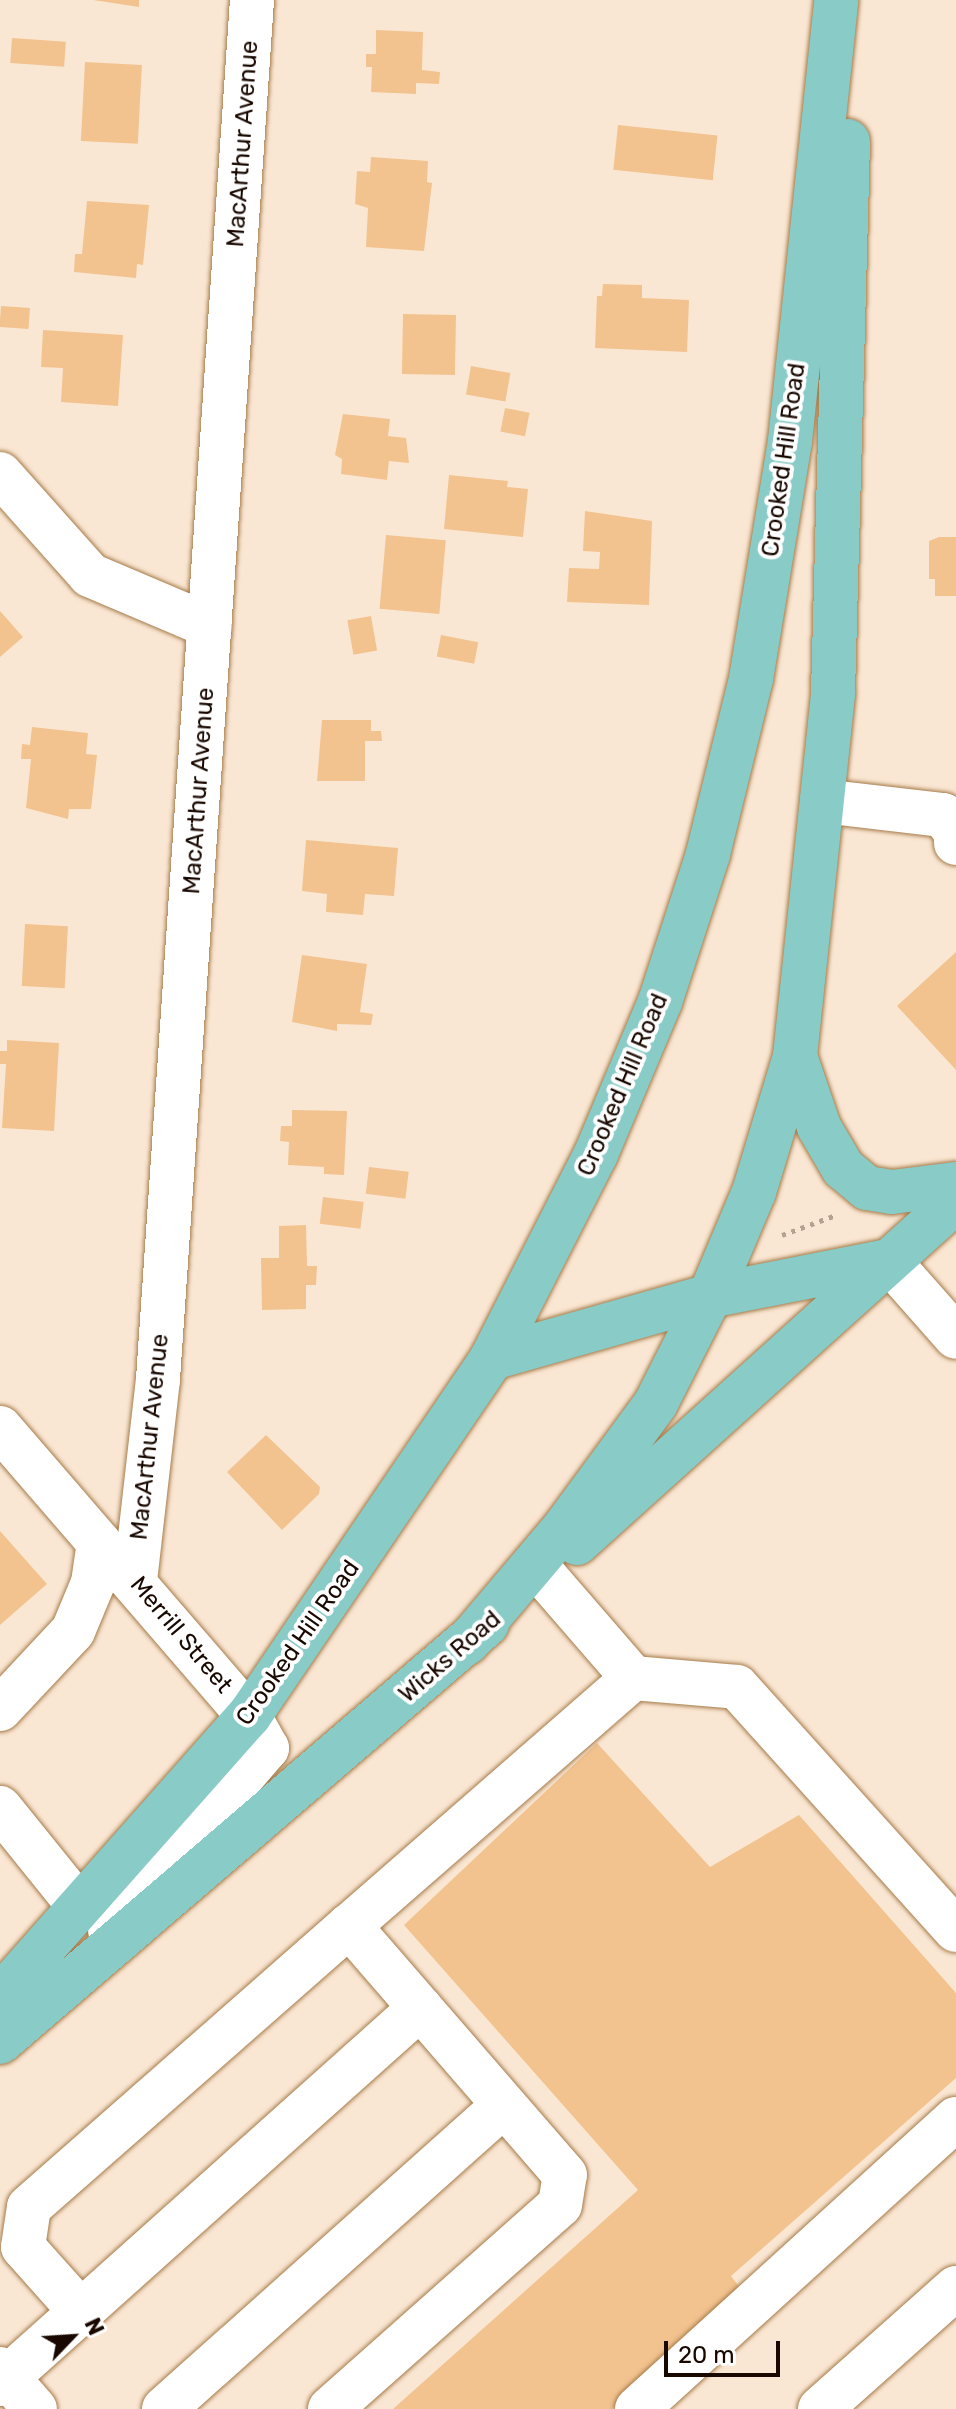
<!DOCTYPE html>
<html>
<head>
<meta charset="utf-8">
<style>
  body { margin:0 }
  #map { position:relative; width:956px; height:2409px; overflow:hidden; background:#fae7d3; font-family:Rubik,sans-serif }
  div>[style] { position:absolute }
  .building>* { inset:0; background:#f2c38f; transform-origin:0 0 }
  .path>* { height:5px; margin-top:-2.5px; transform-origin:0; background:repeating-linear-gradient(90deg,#b3a191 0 4px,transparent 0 10px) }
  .roads { filter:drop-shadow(0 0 2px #a67b49) drop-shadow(0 0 2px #a67b49) }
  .minor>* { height:44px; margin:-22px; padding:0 22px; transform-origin:22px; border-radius:22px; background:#fff }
  .major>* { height:44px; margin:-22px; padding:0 22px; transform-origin:22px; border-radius:22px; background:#89cbc7 }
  span { translate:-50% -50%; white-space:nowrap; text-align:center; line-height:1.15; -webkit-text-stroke:8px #fff; paint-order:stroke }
  .street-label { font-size:24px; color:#180800 }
  .north { position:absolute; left:32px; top:2297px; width:80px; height:80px; -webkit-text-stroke:6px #fff; paint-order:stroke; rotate:65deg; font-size:22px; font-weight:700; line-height:32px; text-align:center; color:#180800 }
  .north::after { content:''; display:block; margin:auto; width:28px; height:36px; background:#180800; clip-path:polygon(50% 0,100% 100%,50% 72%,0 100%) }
  .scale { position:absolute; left:664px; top:2341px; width:116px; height:36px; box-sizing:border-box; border:4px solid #180800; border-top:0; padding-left:10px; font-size:24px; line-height:28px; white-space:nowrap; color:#180800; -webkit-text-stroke:6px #fff; paint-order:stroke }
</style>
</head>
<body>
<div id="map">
  <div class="building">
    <i style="clip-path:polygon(93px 0,139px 0,139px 7px)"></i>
    <i style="clip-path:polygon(376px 30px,423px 32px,422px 70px,440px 72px,439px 84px,416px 83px,416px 94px,371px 92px,372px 67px,366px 67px,366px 54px,376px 54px)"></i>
    <i style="left:12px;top:38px;width:54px;height:25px;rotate:4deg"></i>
    <i style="left:85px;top:62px;width:57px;height:79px;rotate:3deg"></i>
    <i style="left:618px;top:125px;width:100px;height:45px;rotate:6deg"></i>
    <i style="clip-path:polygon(371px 157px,428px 161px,427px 182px,432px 183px,424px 251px,366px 247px,368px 208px,355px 204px,357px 171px,370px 172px)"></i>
    <i style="clip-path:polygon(87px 201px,149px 205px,143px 265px,137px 264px,136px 278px,74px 272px,75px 254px,82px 254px)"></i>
    <i style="clip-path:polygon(603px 284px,642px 285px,642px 298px,689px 300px,687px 352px,595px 348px,597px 296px,602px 296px)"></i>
    <i style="left:1px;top:306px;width:29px;height:21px;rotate:4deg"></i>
    <i style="left:403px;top:314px;width:53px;height:60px;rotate:1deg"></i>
    <i style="clip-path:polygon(43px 330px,123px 335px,118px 406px,61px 402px,63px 368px,41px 367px)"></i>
    <i style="left:471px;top:366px;width:40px;height:29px;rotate:10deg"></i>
    <i style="left:505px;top:408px;width:25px;height:24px;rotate:11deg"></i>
    <i style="clip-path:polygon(343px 414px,390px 419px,388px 436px,406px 438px,409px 463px,389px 461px,387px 480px,341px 474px,342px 459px,335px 455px)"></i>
    <i style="clip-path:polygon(449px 475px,508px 481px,507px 487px,528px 489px,523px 537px,444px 529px)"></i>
    <i style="clip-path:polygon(585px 511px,652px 521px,649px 605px,567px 602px,569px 568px,599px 569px,600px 552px,583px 551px)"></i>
    <i style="left:386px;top:535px;width:60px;height:74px;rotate:5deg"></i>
    <i style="clip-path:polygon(939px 537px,956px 537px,956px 596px,935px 596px,935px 579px,929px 579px,929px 541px)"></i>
    <i style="clip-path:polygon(0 611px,23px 637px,0 657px)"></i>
    <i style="left:371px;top:616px;width:35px;height:24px;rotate:80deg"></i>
    <i style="left:441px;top:635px;width:38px;height:22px;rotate:11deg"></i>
    <i style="clip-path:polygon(322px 720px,371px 720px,371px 731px,381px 731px,382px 741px,365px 741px,365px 781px,317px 781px)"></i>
    <i style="clip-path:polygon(32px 727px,88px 733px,86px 754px,97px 755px,91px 809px,69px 809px,68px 819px,26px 808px,31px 759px,21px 759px,22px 744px,30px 745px)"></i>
    <i style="clip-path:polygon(306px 840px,398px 848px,394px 896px,365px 894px,363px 915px,326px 912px,327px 894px,302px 891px)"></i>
    <i style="left:25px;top:924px;width:43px;height:62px;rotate:3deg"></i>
    <i style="clip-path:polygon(956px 952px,956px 1070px,897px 1006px)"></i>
    <i style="clip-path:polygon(302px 955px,367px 964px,360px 1012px,373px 1014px,371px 1025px,337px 1024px,337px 1031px,292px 1022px)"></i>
    <i style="clip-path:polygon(7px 1040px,59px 1043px,54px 1131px,2px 1128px,6px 1064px,0 1064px,0 1051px,7px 1051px)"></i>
    <i style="clip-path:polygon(292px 1110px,347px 1111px,344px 1175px,324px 1174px,324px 1167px,288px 1165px,289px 1142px,280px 1141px,281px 1126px,292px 1126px)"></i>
    <i style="left:369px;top:1167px;width:40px;height:27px;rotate:7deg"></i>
    <i style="left:323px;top:1197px;width:41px;height:27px;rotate:7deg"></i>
    <i style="clip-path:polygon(306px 1225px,307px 1266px,317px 1266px,316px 1285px,306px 1285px,306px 1309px,262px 1310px,261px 1258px,279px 1258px,279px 1226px)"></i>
    <i style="clip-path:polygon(266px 1435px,320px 1487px,319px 1494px,282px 1530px,227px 1472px)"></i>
    <i style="clip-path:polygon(0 1531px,47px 1584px,0 1625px)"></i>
    <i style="clip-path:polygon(597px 1743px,710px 1867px,799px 1815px,956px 1993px,956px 2078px,731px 2276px,743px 2292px,612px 2409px,393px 2409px,638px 2190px,404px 1925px)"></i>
  </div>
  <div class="path">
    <i style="left:782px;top:1235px;width:58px;rotate:-20.3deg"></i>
  </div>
  <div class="roads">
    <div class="minor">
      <i style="left:0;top:474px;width:135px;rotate:48.3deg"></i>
      <i style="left:90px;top:575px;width:130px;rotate:23deg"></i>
      <i style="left:822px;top:801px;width:122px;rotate:6.6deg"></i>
      <i style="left:943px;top:815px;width:21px;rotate:53deg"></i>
      <i style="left:956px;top:832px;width:11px;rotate:90deg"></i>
      <i style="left:889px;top:1261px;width:101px;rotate:48.6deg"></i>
      <i style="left:0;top:1428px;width:381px;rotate:49.2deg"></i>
      <i style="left:249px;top:1716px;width:37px;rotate:61deg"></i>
      <i style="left:267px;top:1748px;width:241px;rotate:130.6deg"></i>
      <i style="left:543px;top:1574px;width:138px;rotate:49.1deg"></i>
      <i style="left:633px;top:1678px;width:104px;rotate:4.9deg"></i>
      <i style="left:737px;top:1687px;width:327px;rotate:48deg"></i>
      <i style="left:135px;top:1581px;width:203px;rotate:-83.5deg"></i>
      <i style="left:158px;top:1379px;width:1382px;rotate:-86.1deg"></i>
      <i style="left:0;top:1709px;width:107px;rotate:-46.9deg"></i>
      <i style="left:73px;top:1631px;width:52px;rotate:-67.4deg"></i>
      <i style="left:93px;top:1583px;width:41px;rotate:-81.7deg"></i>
      <i style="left:0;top:1808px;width:127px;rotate:51.1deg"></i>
      <i style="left:81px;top:2312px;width:87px;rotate:-131.7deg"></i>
      <i style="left:23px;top:2247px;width:40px;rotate:-81.5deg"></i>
      <i style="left:29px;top:2207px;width:426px;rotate:-41.3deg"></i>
      <i style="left:0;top:2369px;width:53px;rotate:48.8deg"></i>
      <i style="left:0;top:2384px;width:564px;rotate:-41.84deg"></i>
      <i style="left:164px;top:2409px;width:456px;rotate:-41.8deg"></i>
      <i style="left:330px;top:2409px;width:307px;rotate:-41.6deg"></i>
      <i style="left:560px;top:2205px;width:30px;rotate:-81deg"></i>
      <i style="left:565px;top:2175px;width:330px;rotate:-130.9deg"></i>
      <i style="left:349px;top:1926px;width:377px;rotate:-41.1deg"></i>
      <i style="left:637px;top:2409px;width:431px;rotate:-42.3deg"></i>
      <i style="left:820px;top:2409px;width:182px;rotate:-41.7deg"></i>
    </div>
    <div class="major">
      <i style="left:795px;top:1056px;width:75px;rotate:71.3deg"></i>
      <i style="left:819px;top:1127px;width:48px;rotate:59.7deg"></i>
      <i style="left:843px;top:1168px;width:31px;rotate:40deg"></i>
      <i style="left:867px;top:1188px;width:25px;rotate:9deg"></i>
      <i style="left:892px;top:1192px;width:64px;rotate:-7.1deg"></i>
      <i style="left:492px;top:1358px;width:227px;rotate:-15.9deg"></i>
      <i style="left:710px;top:1296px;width:182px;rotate:-11.1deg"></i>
      <i style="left:577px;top:1543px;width:510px;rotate:-42.06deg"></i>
      <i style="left:467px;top:1643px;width:152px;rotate:-49.8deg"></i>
      <i style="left:565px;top:1527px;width:154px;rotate:-53.7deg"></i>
      <i style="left:656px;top:1403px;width:120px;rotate:-63.2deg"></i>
      <i style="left:710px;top:1296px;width:113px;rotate:-67.1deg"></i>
      <i style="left:754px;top:1192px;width:142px;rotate:-73.2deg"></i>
      <i style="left:795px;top:1056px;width:365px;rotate:-84deg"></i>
      <i style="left:833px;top:693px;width:552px;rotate:-88.44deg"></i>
      <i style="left:0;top:1997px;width:375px;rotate:-48.5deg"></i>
      <i style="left:249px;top:1716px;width:433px;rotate:-55.8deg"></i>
      <i style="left:492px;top:1358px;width:229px;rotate:-63deg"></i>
      <i style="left:596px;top:1154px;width:165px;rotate:-67.2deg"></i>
      <i style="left:660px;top:1002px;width:156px;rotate:-72deg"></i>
      <i style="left:708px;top:854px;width:180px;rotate:-76.2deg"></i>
      <i style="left:751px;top:679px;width:241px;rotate:-80.7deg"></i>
      <i style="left:790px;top:441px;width:443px;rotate:-84deg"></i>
      <i style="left:0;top:2042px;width:642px;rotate:-40.64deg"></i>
    </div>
  </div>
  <div class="street-label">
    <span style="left:243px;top:144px;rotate:-86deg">MacArthur Avenue</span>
    <span style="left:784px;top:460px;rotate:-82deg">Crooked Hill Road</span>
    <span style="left:199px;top:791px;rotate:-86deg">MacArthur Avenue</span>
    <span style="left:623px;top:1085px;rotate:-67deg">Crooked Hill Road</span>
    <span style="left:150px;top:1437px;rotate:-84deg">MacArthur Avenue</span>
    <span style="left:181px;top:1635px;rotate:50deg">Merrill Street</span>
    <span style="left:298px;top:1643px;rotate:-55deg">Crooked Hill Road</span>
    <span style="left:450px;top:1657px;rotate:-41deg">Wicks Road</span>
  </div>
  <div class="north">N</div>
  <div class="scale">20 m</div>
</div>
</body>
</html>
